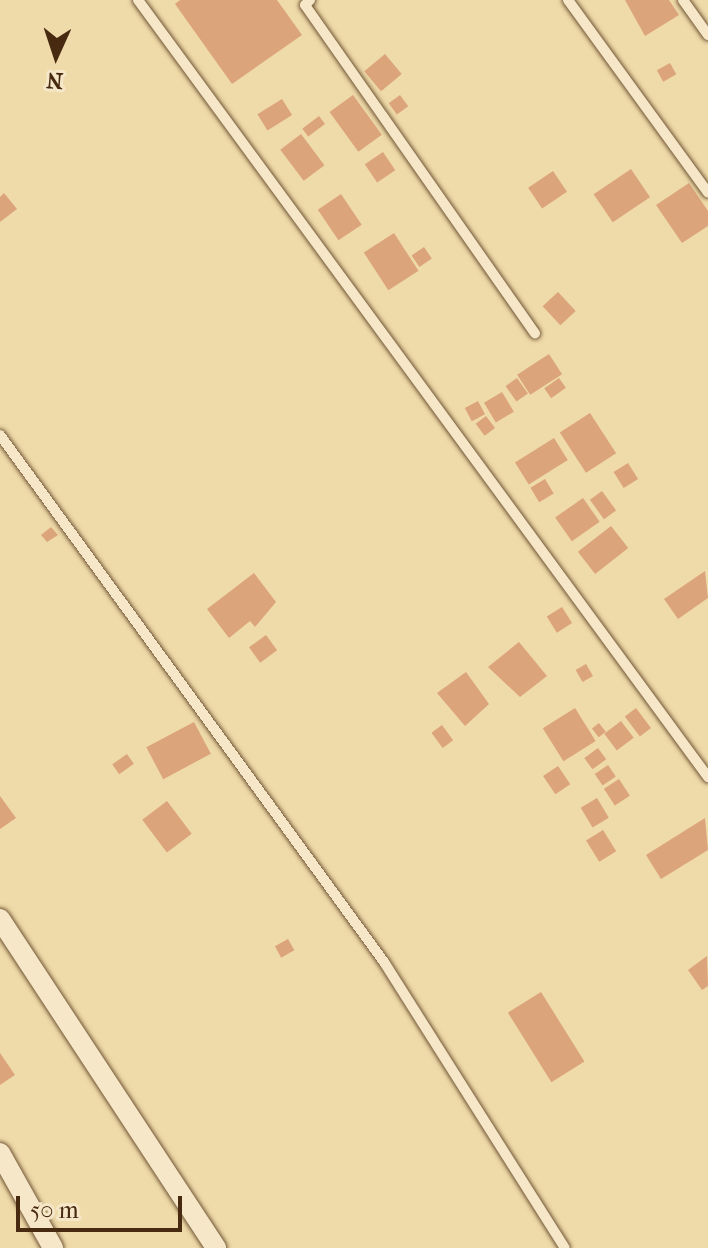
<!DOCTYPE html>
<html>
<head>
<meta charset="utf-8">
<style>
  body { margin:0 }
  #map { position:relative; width:708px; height:1248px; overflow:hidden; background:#efdaa9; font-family:"IM FELL French Canon",serif }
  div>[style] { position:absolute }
  .building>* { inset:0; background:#dca47b; transform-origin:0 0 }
  .roads { filter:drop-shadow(0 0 2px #725636) drop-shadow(0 0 2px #725636) }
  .lane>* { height:10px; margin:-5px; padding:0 5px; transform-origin:5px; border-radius:5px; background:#f5e7c7 }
  .street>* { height:20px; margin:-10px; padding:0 10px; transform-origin:10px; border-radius:10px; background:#f5e7c7 }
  span { translate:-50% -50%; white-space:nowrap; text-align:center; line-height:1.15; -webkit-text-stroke:8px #f5e7c7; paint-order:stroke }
  .north { position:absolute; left:16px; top:16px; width:80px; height:80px; -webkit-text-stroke:6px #f5e7c7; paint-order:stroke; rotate:183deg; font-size:22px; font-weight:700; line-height:32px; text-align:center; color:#482a10 }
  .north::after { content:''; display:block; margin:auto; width:28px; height:36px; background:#482a10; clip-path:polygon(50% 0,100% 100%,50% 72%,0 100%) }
  .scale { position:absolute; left:16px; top:1196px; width:166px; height:36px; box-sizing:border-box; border:4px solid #482a10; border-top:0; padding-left:10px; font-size:24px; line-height:28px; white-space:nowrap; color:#482a10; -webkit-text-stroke:6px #f5e7c7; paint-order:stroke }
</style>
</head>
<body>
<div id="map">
  <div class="building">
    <i style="clip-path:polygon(180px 0,277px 0,302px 35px,232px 84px,175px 4px)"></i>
    <i style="clip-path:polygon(625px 0,669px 0,679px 15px,645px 36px)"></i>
    <i style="left:385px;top:54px;width:26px;height:27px;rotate:50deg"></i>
    <i style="left:670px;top:63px;width:13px;height:15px;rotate:61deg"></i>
    <i style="left:353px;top:95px;width:49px;height:29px;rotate:54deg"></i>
    <i style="left:400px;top:95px;width:14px;height:14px;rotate:54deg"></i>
    <i style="left:282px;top:99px;width:19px;height:29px;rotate:58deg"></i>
    <i style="left:319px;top:116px;width:10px;height:21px;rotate:53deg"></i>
    <i style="left:301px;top:134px;width:39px;height:26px;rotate:53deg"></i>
    <i style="left:383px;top:152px;width:22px;height:22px;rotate:56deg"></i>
    <i style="left:631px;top:169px;width:34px;height:45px;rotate:56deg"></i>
    <i style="left:553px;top:171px;width:25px;height:30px;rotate:56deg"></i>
    <i style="clip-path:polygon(689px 183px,708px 211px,708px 226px,682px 243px,656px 205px)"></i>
    <i style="clip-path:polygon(4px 193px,17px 209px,0 222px,0 197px)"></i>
    <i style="left:341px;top:194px;width:37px;height:28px;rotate:56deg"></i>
    <i style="left:394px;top:233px;width:45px;height:36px;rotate:57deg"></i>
    <i style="left:424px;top:247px;width:14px;height:15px;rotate:56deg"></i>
    <i style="left:558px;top:292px;width:26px;height:21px;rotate:47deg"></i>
    <i style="left:549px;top:354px;width:24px;height:38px;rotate:57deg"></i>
    <i style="left:517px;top:378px;width:19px;height:14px;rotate:55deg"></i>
    <i style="left:559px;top:378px;width:12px;height:18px;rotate:55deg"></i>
    <i style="left:502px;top:392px;width:23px;height:21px;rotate:59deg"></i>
    <i style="left:478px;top:401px;width:15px;height:15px;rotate:62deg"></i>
    <i style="left:590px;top:413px;width:48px;height:36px;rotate:57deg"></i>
    <i style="left:486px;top:416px;width:15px;height:13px;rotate:53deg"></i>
    <i style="left:554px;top:438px;width:26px;height:46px;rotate:58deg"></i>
    <i style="left:628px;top:463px;width:19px;height:17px;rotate:58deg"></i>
    <i style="left:545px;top:479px;width:17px;height:17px;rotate:59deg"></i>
    <i style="left:602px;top:491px;width:24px;height:15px;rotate:54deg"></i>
    <i style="left:583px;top:498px;width:29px;height:34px;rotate:55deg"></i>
    <i style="left:611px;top:526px;width:28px;height:42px;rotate:52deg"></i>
    <i style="clip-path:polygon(51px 527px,58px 535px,47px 542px,41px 535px)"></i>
    <i style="clip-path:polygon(705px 571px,708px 598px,678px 619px,664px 599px)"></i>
    <i style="clip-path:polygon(254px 573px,276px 602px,255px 627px,250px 621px,229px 638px,207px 609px)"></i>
    <i style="left:562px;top:607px;width:19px;height:18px;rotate:58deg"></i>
    <i style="left:266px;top:635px;width:19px;height:21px;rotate:54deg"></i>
    <i style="clip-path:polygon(519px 642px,547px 676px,520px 697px,488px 667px)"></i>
    <i style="left:586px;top:664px;width:14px;height:12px;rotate:60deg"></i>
    <i style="clip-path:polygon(466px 672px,489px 704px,465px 726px,437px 693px)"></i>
    <i style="left:575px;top:708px;width:39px;height:38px;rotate:58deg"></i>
    <i style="left:636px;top:708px;width:25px;height:14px;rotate:53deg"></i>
    <i style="left:621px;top:721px;width:21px;height:21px;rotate:53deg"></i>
    <i style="left:194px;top:722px;width:36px;height:54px;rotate:62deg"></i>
    <i style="left:599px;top:723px;width:11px;height:9px;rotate:52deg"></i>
    <i style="left:442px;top:725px;width:19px;height:13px;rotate:54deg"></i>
    <i style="left:598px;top:748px;width:14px;height:17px;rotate:54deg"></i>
    <i style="left:127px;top:754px;width:12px;height:18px;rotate:55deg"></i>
    <i style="left:608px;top:765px;width:14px;height:16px;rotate:56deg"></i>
    <i style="left:558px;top:766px;width:22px;height:18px;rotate:56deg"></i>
    <i style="left:619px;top:779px;width:20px;height:18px;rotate:57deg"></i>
    <i style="clip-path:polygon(0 796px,16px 818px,0 829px)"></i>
    <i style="left:597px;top:798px;width:23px;height:19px;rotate:59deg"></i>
    <i style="left:167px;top:801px;width:41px;height:31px;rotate:53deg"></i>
    <i style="clip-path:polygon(705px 818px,708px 850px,661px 879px,646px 855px)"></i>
    <i style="left:603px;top:830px;width:25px;height:20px;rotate:58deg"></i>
    <i style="left:288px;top:939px;width:13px;height:15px;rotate:61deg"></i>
    <i style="clip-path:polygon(707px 956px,708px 986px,702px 990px,688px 970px)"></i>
    <i style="left:541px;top:992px;width:82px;height:39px;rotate:58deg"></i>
    <i style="clip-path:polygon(0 1053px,15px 1075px,0 1085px)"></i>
  </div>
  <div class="roads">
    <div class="lane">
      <i style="left:138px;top:0;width:964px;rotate:53.74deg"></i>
      <i style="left:310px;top:0;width:7px;rotate:135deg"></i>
      <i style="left:305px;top:5px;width:401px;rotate:55deg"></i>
      <i style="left:568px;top:0;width:238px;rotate:54deg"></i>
      <i style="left:683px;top:0;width:43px;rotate:54.5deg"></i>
      <i style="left:0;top:435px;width:652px;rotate:53.92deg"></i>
      <i style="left:384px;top:962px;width:338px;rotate:57.7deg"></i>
    </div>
    <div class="street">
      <i style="left:0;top:919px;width:394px;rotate:56.7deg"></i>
      <i style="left:0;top:1153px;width:109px;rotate:60.8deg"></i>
    </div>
  </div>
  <div class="north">N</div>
  <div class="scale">50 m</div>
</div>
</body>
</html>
